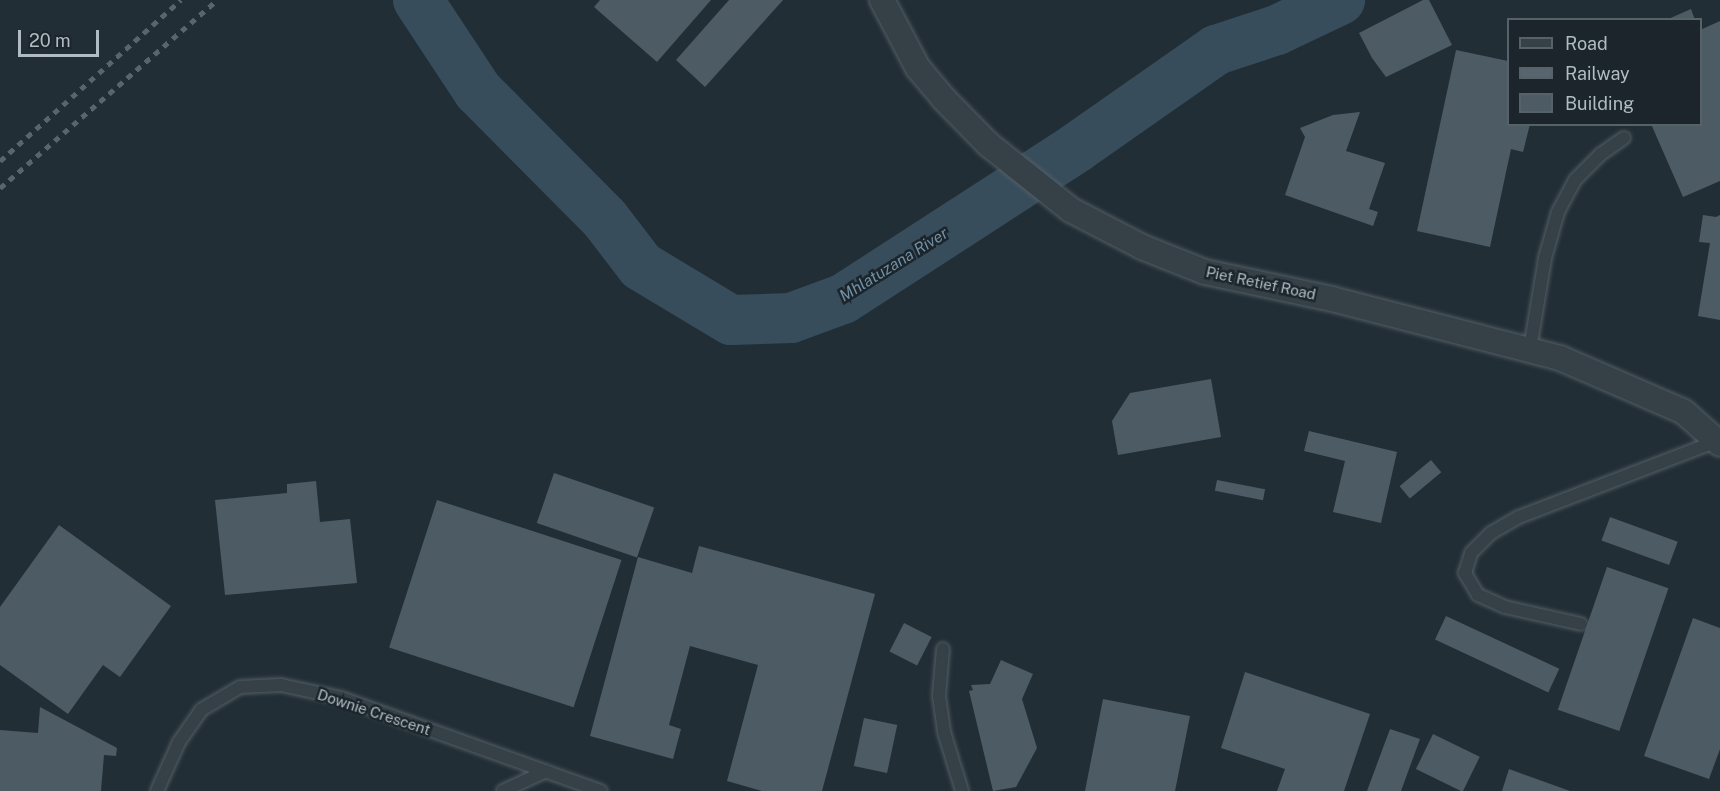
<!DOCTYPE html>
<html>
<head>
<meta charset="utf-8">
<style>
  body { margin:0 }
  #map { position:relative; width:1720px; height:791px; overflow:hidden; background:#222e36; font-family:"Public Sans",sans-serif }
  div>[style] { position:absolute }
  .river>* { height:50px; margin:-25px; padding:0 25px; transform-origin:25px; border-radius:25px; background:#374d5c }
  .building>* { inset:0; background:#4d5b65; transform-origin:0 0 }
  .roads { filter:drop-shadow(0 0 2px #535e64) drop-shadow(0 0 2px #535e64) }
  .service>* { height:12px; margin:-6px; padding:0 6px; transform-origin:6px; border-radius:6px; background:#354047 }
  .minor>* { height:24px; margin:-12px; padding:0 12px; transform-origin:12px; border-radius:12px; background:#354047 }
  .rail>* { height:4.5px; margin-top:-2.25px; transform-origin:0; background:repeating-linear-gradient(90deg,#58646e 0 6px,transparent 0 12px) }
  span { translate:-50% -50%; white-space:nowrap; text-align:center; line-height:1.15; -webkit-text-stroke:5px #1b252b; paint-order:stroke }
  .street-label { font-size:15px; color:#b0bbc3 }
  .water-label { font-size:16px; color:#7291a5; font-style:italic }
  .legend { position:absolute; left:1507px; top:18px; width:195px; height:108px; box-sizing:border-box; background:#1b252b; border:2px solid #576168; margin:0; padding:8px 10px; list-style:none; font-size:18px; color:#b0bbc3 }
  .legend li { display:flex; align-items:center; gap:12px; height:30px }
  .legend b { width:30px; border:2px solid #576168 }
  .scale { position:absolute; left:18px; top:30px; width:81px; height:27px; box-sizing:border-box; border:3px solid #b0bbc3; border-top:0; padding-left:8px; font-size:18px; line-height:21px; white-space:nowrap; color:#b0bbc3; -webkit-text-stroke:4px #1b252b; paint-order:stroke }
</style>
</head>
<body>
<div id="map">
  <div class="river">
    <i style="left:418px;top:0;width:109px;rotate:56.6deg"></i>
    <i style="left:478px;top:91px;width:180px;rotate:45.2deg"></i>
    <i style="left:605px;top:219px;width:59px;rotate:52.5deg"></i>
    <i style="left:641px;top:266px;width:105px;rotate:31deg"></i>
    <i style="left:731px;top:320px;width:60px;rotate:-1.9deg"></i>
    <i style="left:791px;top:318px;width:55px;rotate:-20.1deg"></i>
    <i style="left:843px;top:299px;width:278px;rotate:-32.9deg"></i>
    <i style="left:1076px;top:148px;width:171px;rotate:-35deg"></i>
    <i style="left:1216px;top:50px;width:64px;rotate:-18.2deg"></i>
    <i style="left:1277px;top:30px;width:70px;rotate:-25.5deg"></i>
  </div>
  <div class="building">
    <i style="clip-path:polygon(600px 0,711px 0,657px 62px,594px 7px)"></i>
    <i style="clip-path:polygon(729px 0,783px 0,705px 87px,676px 60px)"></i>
    <i style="clip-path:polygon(1423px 0,1429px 0,1452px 45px,1386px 77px,1372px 58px,1359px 33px)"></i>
    <i style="clip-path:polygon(1691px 9px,1695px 20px,1666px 20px)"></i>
    <i style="clip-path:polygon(1720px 21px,1720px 181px,1683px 197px,1651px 124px,1700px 124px,1700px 30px)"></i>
    <i style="clip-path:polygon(1456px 50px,1508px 61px,1508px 124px,1530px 124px,1523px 152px,1511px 149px,1490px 247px,1417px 231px)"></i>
    <i style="clip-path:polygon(1360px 112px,1346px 151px,1385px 163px,1369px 209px,1378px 212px,1373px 226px,1285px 195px,1305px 137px,1300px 128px,1333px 115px)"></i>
    <i style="clip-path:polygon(1703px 215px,1716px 217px,1720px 215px,1720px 320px,1698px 316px,1710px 243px,1699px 242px)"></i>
    <i style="clip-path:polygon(1211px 379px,1221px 437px,1118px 455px,1112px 421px,1130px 393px)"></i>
    <i style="clip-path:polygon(1309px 431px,1397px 452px,1381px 523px,1333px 512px,1345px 461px,1304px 451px)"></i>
    <i style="left:1431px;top:460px;width:16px;height:41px;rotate:50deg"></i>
    <i style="left:554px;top:473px;width:106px;height:53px;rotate:19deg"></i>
    <i style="left:1217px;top:480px;width:49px;height:11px;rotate:11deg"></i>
    <i style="clip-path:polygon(316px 481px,320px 522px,350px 519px,357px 583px,225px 595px,215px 500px,287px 493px,287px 484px)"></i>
    <i style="left:437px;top:500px;width:194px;height:155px;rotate:18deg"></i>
    <i style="left:1610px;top:517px;width:72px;height:25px;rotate:20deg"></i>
    <i style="clip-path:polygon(59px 525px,171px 606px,120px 677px,103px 665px,68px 714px,0 665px,0 607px)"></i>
    <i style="clip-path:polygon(699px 546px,875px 594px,822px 791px,762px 791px,727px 781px,758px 665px,690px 646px,669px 725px,681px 729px,673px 759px,590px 736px,638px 557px,692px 573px)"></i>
    <i style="left:1607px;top:567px;width:65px;height:151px;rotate:19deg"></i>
    <i style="left:1446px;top:616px;width:125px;height:26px;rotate:25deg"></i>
    <i style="clip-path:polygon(1693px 618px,1720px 628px,1720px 749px,1709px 779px,1644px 756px)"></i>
    <i style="left:904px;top:623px;width:31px;height:32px;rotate:27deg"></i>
    <i style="clip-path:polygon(1001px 660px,1033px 674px,1022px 699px,1037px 748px,1016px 787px,993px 791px,969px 691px,973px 690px,971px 685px,990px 684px)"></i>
    <i style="clip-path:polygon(1245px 672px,1370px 714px,1344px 791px,1277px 791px,1285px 769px,1221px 748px)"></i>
    <i style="clip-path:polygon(1103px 699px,1190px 716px,1175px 791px,1085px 791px)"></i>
    <i style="clip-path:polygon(40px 707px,117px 748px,116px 756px,104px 755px,101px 791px,0 791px,0 730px,38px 733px)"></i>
    <i style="left:864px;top:718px;width:34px;height:49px;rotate:12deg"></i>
    <i style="clip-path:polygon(1390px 729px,1420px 739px,1401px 791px,1367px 791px)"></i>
    <i style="left:1433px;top:734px;width:52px;height:39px;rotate:26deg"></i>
    <i style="clip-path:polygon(1509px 769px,1570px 791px,1502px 791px)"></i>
  </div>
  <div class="roads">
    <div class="service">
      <i style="left:1530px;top:349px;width:92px;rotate:-80.6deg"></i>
      <i style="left:1545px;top:258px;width:48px;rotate:-74.2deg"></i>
      <i style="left:1558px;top:212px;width:36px;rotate:-62deg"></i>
      <i style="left:1575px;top:180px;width:37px;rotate:-45deg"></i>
      <i style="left:1601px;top:154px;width:28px;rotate:-35deg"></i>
      <i style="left:1581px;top:624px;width:78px;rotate:-167.4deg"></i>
      <i style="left:1505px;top:607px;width:30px;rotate:-156deg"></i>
      <i style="left:1478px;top:595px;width:26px;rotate:-121deg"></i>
      <i style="left:1465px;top:573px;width:21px;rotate:-73deg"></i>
      <i style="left:1471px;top:553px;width:28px;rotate:-45deg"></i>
      <i style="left:1491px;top:533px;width:32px;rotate:-30deg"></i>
      <i style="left:1519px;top:517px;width:212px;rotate:-21deg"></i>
      <i style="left:943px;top:649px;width:47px;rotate:94.9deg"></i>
      <i style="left:939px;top:696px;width:36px;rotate:82deg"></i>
      <i style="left:944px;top:732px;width:62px;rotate:73deg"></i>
      <i style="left:157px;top:791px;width:54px;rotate:-65.8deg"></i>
      <i style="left:179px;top:742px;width:39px;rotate:-55deg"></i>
      <i style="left:201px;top:710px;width:45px;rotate:-30.5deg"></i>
      <i style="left:240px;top:687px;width:41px;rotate:-2.8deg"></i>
      <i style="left:281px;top:685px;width:61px;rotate:12.2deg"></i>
      <i style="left:341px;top:698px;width:276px;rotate:19.7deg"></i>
      <i style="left:503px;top:791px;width:47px;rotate:-24.9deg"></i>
    </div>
    <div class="minor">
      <i style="left:882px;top:0;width:77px;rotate:62.1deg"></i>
      <i style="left:918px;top:68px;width:40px;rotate:50deg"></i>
      <i style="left:944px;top:99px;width:63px;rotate:45.6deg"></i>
      <i style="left:988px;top:144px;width:106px;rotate:38.5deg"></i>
      <i style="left:1071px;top:210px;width:80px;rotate:27.5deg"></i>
      <i style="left:1142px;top:247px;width:68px;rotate:21.6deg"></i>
      <i style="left:1205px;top:272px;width:130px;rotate:12deg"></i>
      <i style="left:1332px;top:299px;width:236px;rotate:14.5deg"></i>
      <i style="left:1560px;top:358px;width:135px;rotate:23.5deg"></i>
      <i style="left:1684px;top:412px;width:48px;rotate:41.6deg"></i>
    </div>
  </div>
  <div class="rail">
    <i style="left:0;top:161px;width:242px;rotate:-41.7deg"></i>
    <i style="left:0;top:188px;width:287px;rotate:-40.9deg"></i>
  </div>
  <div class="street-label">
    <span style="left:1261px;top:283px;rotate:12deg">Piet Retief Road</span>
    <span style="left:374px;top:712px;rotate:18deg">Downie Crescent</span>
  </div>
  <div class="water-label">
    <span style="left:894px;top:265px;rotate:-32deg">Mhlatuzana River</span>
  </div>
  <ul class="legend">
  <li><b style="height:8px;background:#354047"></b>Road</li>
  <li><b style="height:8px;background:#58646e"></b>Railway</li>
  <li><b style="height:16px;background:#4d5b65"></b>Building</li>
  </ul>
  <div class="scale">20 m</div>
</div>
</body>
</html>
